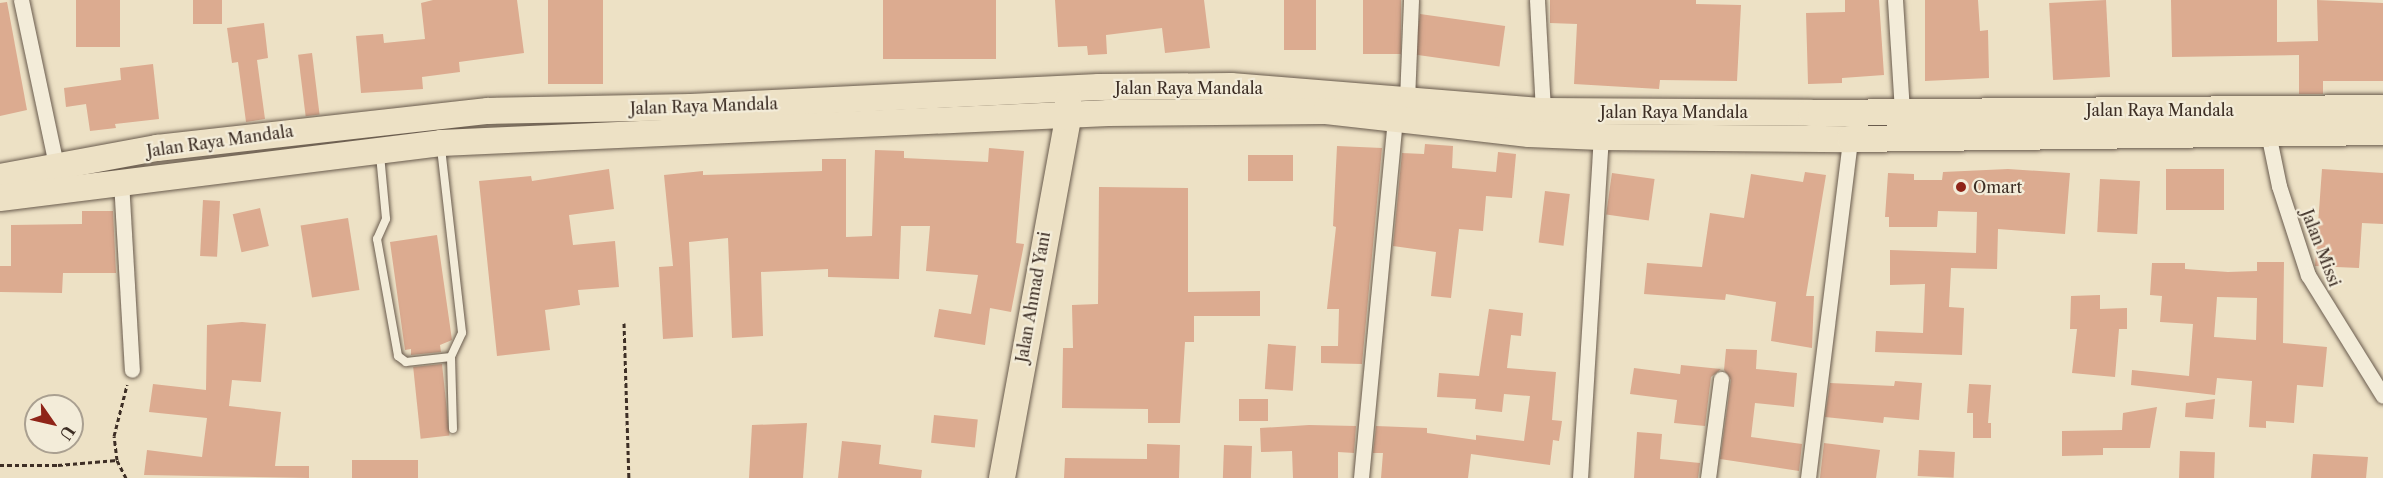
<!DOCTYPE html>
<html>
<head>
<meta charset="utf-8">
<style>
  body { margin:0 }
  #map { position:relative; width:2383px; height:478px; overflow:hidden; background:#ede1c5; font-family:"Libre Caslon Text",serif }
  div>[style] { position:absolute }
  .building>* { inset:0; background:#dcab90; transform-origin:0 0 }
  .path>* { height:3px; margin-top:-1.5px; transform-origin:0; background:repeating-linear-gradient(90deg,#3d2e25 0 4.5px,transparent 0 7.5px) }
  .roads { filter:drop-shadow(0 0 2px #695b4d) drop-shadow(0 0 2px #695b4d) }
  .service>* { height:8px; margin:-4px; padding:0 4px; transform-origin:4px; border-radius:4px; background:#f3ecd9 }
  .minor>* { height:15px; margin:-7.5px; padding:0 7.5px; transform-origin:7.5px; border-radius:7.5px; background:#f3ecd9 }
  .trunk>* { height:26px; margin:-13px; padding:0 13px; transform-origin:13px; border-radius:13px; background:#ede1c5 }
  .dots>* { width:16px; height:16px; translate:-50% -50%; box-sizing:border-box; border:3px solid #f3ecd9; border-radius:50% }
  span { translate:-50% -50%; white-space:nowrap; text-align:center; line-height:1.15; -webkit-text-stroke:4.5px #f3ecd9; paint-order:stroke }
  .street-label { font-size:16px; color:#3d2e25 }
  .poi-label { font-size:16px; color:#3d2e25 }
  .left { translate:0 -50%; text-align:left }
  .north { position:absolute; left:24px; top:394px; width:60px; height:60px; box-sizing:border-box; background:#f3ecd9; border:2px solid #aaa091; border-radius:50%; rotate:124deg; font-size:16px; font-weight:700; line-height:24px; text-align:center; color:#3d2e25 }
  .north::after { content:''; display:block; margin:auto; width:21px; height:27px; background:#8f2418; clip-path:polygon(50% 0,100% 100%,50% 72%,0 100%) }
</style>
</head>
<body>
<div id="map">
  <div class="building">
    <i style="left:76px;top:0;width:44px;height:47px"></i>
    <i style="left:193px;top:0;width:29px;height:24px"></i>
    <i style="clip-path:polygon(433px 0,517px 0,524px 53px,459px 62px,460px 72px,422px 77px,423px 89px,361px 93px,356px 36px,383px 34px,384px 43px,425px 39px,421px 3px)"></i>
    <i style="left:548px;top:0;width:55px;height:84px"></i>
    <i style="left:883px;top:0;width:113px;height:59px"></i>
    <i style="clip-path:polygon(1055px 0,1204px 0,1210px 48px,1165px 53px,1162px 28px,1106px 35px,1107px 54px,1088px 55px,1087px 46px,1058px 47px)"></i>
    <i style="left:1284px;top:0;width:32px;height:50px"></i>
    <i style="left:1363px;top:0;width:38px;height:54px"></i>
    <i style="clip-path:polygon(1550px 0,1696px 0,1696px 4px,1741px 5px,1737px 81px,1660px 80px,1659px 89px,1574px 84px,1577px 24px,1550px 23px)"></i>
    <i style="clip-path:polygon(1845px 0,1879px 0,1884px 75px,1842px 78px,1842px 83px,1808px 84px,1806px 13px,1845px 12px)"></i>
    <i style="clip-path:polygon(1925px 0,1978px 0,1980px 31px,1988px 30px,1989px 78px,1925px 81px)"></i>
    <i style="left:2106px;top:0;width:77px;height:57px;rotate:87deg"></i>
    <i style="clip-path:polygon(2171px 0,2277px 0,2277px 42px,2318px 41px,2317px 0,2383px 3px,2383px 81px,2323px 81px,2323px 94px,2299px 94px,2299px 55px,2172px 57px)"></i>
    <i style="clip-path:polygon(7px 2px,27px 110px,0 116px,0 3px)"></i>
    <i style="left:1420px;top:14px;width:86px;height:41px;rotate:8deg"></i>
    <i style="clip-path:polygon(264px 23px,268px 58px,257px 60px,265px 119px,246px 122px,238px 62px,232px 63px,227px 28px)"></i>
    <i style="left:312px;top:53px;width:62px;height:14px;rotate:83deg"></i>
    <i style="clip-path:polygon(153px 64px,159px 119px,115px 124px,116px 128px,90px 131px,86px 104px,66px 107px,64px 88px,121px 80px,120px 68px)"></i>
    <i style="clip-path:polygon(1425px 144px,1453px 146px,1452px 168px,1496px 172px,1498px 152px,1516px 154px,1512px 198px,1486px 196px,1483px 231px,1459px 229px,1451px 298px,1431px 296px,1436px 252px,1393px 246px,1402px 153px,1424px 154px)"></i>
    <i style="clip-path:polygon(1337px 146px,1382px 148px,1362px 364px,1321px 363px,1321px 346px,1338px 346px,1339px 309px,1327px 309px,1336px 227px,1333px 226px)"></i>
    <i style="clip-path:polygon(989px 148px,1024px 151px,1016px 243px,1024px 244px,1011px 312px,990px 308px,985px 345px,934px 337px,939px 309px,971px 314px,978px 275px,926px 271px,930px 226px,901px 226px,899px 279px,828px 277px,828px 269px,761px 272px,763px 336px,732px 338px,728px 238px,689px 242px,693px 337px,663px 339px,659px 267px,673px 266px,664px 175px,703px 171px,703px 175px,822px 171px,822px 159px,846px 159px,846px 237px,872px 236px,875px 150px,904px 151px,904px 158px,988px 162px)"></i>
    <i style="left:1293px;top:155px;width:26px;height:45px;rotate:90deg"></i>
    <i style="clip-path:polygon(609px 169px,614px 209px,569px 215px,573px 245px,615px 241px,619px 287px,578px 290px,580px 305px,545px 310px,550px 350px,497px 356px,479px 181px,531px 176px,532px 181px)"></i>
    <i style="clip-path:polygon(2008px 169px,2070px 173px,2065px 234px,1998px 229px,1997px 269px,1951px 268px,1949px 307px,1964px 308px,1962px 355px,1875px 352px,1876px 331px,1923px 333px,1925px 284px,1890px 285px,1890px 250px,1976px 253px,1977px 212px,1938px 211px,1937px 227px,1889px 227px,1889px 217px,1885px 217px,1888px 173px,1914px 174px,1914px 180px,1942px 180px,1943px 172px)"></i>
    <i style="left:2166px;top:169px;width:58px;height:41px"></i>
    <i style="clip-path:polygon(2322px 169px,2383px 173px,2383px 224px,2362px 223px,2359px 268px,2315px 266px)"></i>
    <i style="clip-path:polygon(1805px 172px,1826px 175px,1806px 296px,1814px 296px,1812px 348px,1771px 341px,1776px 302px,1726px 294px,1725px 300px,1644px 294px,1647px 263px,1702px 267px,1710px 213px,1744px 218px,1751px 174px,1803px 182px)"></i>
    <i style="left:1612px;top:173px;width:43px;height:42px;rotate:8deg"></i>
    <i style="left:2100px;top:179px;width:40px;height:53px;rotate:3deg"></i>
    <i style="clip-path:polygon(1099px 187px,1188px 188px,1188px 292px,1260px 291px,1260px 316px,1194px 316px,1194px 342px,1185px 342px,1180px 423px,1148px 423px,1148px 409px,1062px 408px,1063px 348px,1073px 348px,1072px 305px,1098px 304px)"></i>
    <i style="left:1545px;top:191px;width:25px;height:52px;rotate:7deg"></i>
    <i style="left:203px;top:200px;width:17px;height:56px;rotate:3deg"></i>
    <i style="left:260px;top:208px;width:39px;height:28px;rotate:77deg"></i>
    <i style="clip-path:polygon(82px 211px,113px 211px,116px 273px,63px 273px,62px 293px,0 292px,0 266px,11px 266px,11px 225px,82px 224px)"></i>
    <i style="left:348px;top:218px;width:73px;height:48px;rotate:81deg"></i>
    <i style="clip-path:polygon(437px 235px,452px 340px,440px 345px,441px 352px,411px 355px,411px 349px,405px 350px,390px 242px)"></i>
    <i style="clip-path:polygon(evenodd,2257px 262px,2284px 262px,2283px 343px,2327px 347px,2323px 387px,2297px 385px,2294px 423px,2266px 421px,2266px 428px,2249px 427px,2252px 381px,2217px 378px,2215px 395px,2131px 385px,2132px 370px,2189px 376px,2193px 324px,2160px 322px,2162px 296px,2150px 295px,2152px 263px,2185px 263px,2185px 269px,2228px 272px,2257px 271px,2257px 262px,2217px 297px,2257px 298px,2256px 340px,2214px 337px,2217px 297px)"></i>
    <i style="clip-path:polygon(2100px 295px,2100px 309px,2127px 308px,2127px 329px,2119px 329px,2115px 377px,2072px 373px,2077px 329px,2070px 329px,2071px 296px)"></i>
    <i style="clip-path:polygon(1489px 309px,1523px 313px,1521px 336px,1511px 335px,1507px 368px,1556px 372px,1552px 420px,1562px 421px,1559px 441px,1553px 440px,1550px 465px,1471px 454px,1468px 478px,1381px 478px,1383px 453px,1373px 453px,1376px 426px,1427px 428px,1427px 433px,1476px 440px,1476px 435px,1524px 441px,1530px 396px,1504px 394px,1502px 412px,1475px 409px,1476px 399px,1437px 397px,1439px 373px,1479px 376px)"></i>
    <i style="clip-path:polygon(242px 322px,266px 324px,261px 382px,232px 380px,229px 406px,281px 412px,275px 466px,309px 466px,309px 478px,144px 475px,147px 450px,202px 457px,207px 418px,149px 412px,153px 384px,206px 390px,207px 325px)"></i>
    <i style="left:1268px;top:344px;width:28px;height:45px;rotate:4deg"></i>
    <i style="clip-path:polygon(1726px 349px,1757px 350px,1756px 369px,1797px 373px,1794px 407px,1755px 403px,1751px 437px,1802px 444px,1799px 471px,1720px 459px,1731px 380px,1724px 370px)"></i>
    <i style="left:442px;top:364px;width:72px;height:29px;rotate:84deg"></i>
    <i style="clip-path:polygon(1681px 365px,1721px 369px,1711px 377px,1705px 426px,1674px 423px,1677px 400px,1630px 394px,1634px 368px,1680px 374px)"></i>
    <i style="clip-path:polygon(1895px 381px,1922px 383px,1919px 420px,1884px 417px,1883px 423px,1825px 417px,1830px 383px,1894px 386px)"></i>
    <i style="clip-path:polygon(1969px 384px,1991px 385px,1988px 423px,1991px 423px,1991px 438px,1973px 438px,1973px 413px,1967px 413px)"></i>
    <i style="left:1239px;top:399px;width:29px;height:22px"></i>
    <i style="clip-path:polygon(2215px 399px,2213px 419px,2185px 417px,2186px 403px)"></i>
    <i style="clip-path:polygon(2157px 407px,2150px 448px,2103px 448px,2103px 455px,2062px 456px,2062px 431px,2122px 430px,2123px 413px)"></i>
    <i style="left:934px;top:415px;width:44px;height:28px;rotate:6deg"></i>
    <i style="clip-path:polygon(807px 423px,803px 478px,749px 478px,752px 425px)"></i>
    <i style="clip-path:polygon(1309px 425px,1356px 426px,1354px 453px,1338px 452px,1338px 478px,1293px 478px,1292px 451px,1261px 452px,1260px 428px)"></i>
    <i style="clip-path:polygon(1637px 432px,1662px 434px,1660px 459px,1700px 463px,1698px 478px,1634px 478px)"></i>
    <i style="clip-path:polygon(842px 441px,881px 445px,879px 464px,922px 470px,921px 478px,838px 478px)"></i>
    <i style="clip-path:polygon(1824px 443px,1880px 450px,1876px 478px,1820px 478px)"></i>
    <i style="clip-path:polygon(1147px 444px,1180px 445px,1179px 478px,1064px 478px,1065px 458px,1147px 459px)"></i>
    <i style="left:1224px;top:445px;width:28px;height:33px;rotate:2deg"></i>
    <i style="left:1919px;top:450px;width:36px;height:26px;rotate:3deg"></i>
    <i style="left:2180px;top:451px;width:35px;height:27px;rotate:2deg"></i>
    <i style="clip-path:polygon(2313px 454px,2368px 457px,2366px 478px,2311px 478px)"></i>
    <i style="left:352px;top:460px;width:66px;height:18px"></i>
  </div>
  <div class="path">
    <i style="left:624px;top:323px;width:155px;rotate:88.2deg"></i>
    <i style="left:0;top:465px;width:58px"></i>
    <i style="left:58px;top:465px;width:59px;rotate:-4.8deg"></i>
    <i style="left:126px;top:478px;width:20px;rotate:-117deg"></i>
    <i style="left:117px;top:460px;width:24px;rotate:-97deg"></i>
    <i style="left:114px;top:436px;width:53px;rotate:-75.7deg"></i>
  </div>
  <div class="roads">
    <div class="service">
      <i style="left:441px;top:148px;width:186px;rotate:83.5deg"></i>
      <i style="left:462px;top:333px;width:26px;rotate:115deg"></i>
      <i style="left:451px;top:357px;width:72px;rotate:88.4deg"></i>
      <i style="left:380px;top:155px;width:64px;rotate:84.6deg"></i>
      <i style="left:386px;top:219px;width:22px;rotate:114deg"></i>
      <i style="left:377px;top:239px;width:119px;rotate:79.8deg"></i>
      <i style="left:398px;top:356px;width:10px;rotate:37deg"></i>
      <i style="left:406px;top:362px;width:45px;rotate:-6.3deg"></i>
    </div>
    <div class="minor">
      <i style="left:21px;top:0;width:173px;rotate:78deg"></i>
      <i style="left:1537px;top:0;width:111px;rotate:86.9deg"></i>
      <i style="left:1895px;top:0;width:112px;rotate:86.4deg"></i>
      <i style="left:1407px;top:100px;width:100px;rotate:-87.7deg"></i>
      <i style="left:2268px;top:133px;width:54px;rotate:78.3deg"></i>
      <i style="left:2279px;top:186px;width:94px;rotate:72deg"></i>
      <i style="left:2308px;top:275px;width:142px;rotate:58.2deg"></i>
      <i style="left:121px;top:181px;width:189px;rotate:86.7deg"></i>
      <i style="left:1361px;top:478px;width:361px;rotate:-84.6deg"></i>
      <i style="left:1580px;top:478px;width:342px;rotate:-86.5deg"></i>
      <i style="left:1708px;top:478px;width:100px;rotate:-82.5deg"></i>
      <i style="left:1808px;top:478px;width:342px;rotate:-82.9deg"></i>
    </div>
    <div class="trunk">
      <i style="left:0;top:177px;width:160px;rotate:-10.5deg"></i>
      <i style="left:157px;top:148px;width:333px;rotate:-6.4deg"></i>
      <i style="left:488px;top:111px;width:203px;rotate:-1.1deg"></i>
      <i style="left:691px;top:107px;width:408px;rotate:-2.8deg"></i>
      <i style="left:1099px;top:87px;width:132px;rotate:-0.4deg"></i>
      <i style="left:1231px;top:86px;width:313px;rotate:4.6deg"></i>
      <i style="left:1543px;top:111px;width:268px;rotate:0.4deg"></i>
      <i style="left:1811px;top:113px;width:572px;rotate:-0.5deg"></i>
      <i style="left:0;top:198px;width:444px;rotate:-7.1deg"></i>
      <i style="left:441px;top:143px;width:668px;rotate:-2.58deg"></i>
      <i style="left:1108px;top:113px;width:218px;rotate:-0.5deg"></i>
      <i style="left:1326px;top:111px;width:204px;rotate:6.5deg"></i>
      <i style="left:1529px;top:134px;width:72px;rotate:2.4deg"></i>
      <i style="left:1601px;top:137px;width:249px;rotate:0.5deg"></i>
      <i style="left:1850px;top:139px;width:533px;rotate:-0.75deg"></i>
      <i style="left:1002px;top:478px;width:367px;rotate:-79.6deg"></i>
      <i style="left:1068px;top:117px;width:16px;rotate:-90deg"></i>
    </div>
  </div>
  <div class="dots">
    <i style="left:1961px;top:187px;background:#8f2418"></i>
  </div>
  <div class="street-label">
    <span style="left:1189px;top:88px">Jalan Raya Mandala</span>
    <span style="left:704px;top:106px;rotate:-2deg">Jalan Raya Mandala</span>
    <span style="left:2160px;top:110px">Jalan Raya Mandala</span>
    <span style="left:1674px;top:112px">Jalan Raya Mandala</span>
    <span style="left:220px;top:141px;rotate:-8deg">Jalan Raya Mandala</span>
    <span style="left:2321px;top:248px;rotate:69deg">Jalan Missi</span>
    <span style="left:1033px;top:297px;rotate:-80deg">Jalan Ahmad Yani</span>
  </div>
  <div class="poi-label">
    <span class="left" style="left:1973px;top:187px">Omart</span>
  </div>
  <div class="north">U</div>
</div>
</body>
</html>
